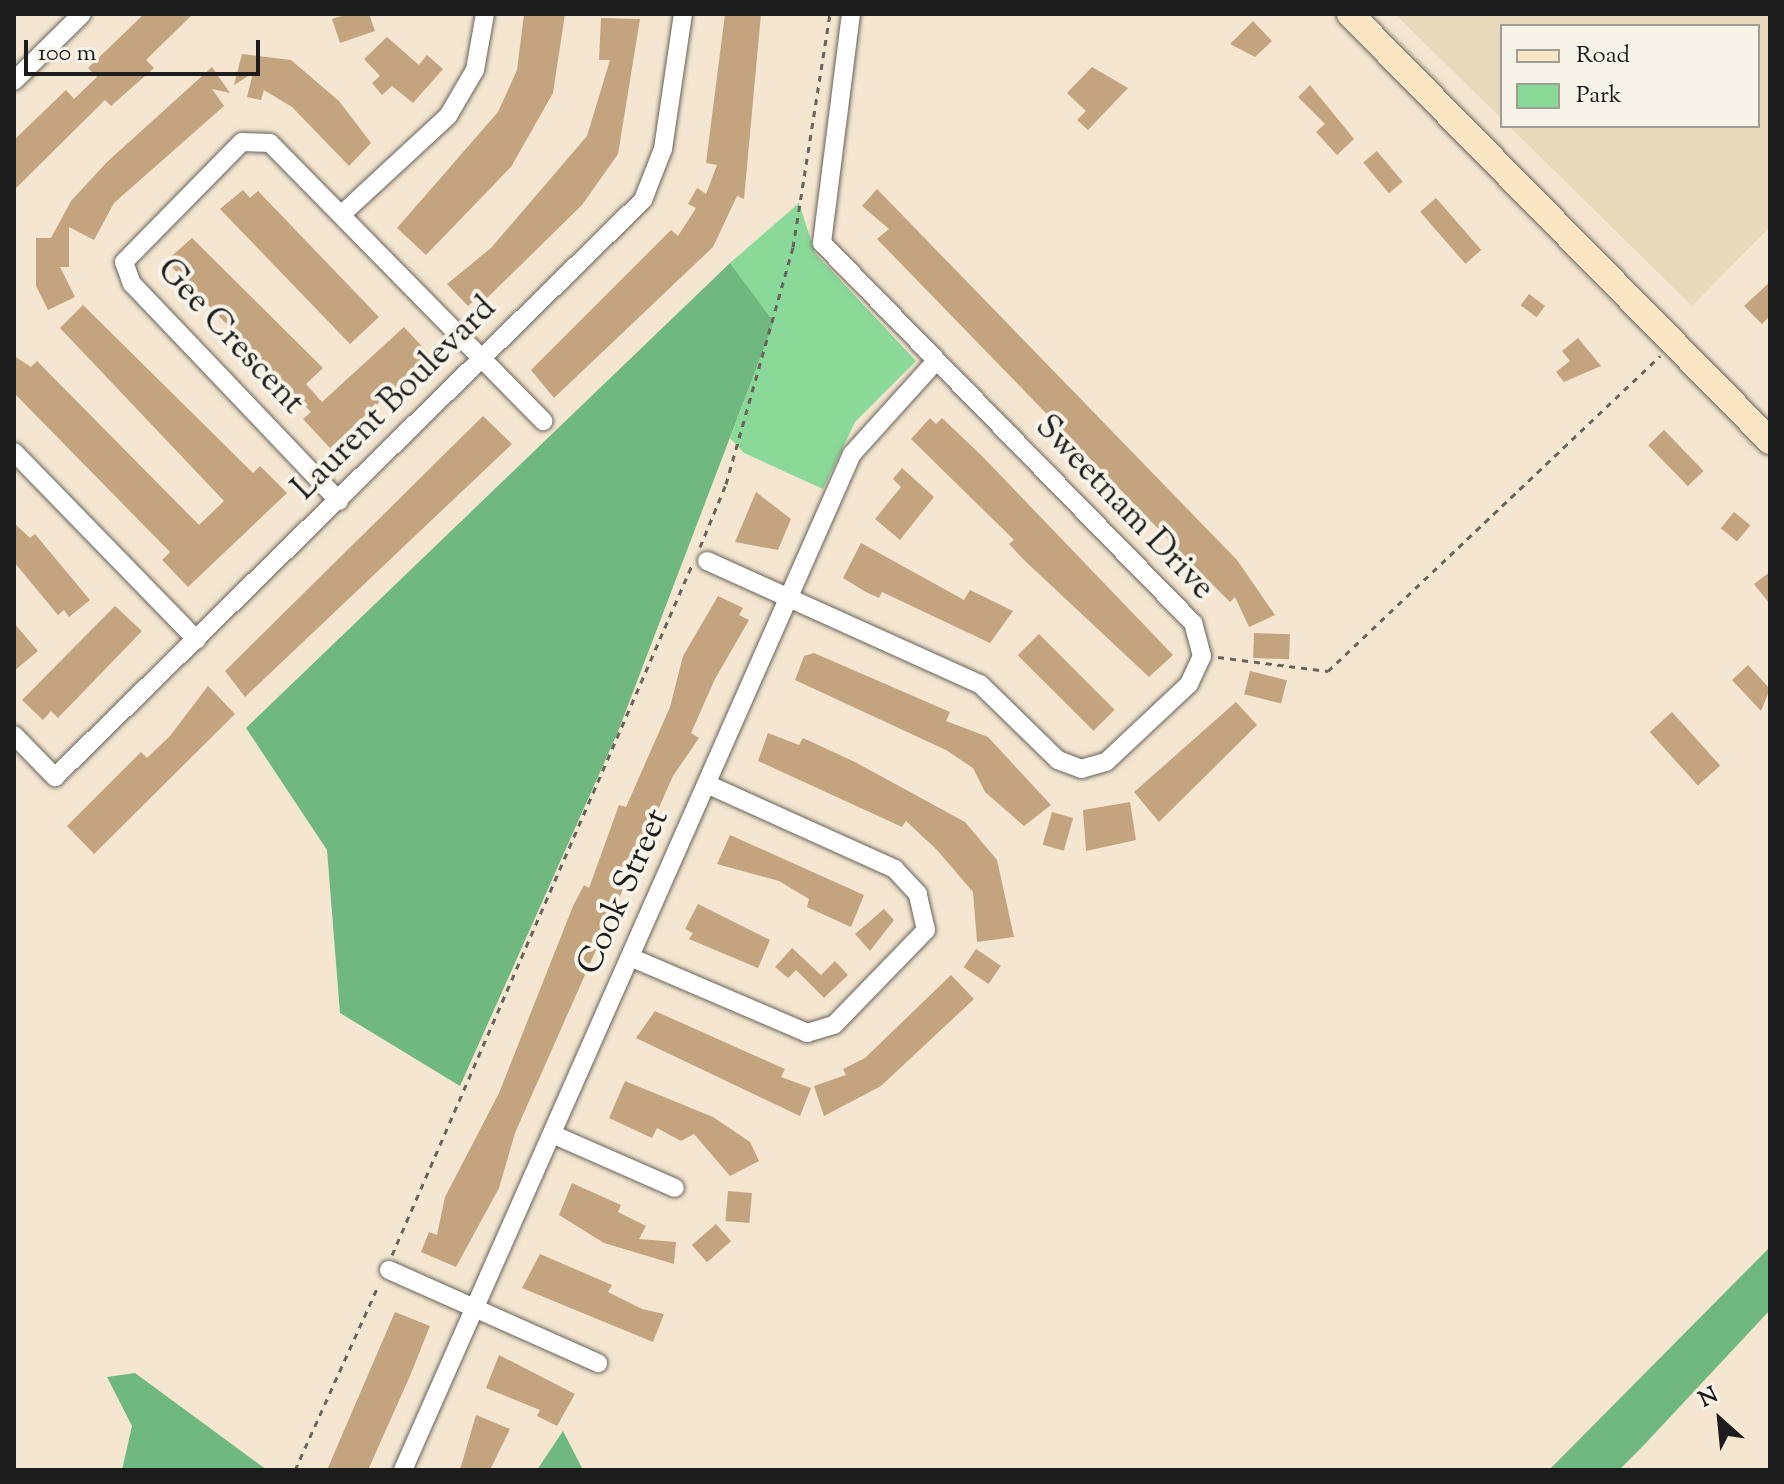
<!DOCTYPE html>
<html>
<head>
<meta charset="utf-8">
<style>
  body { margin:0 }
  #map { position:relative; width:1784px; height:1484px; overflow:hidden; background:#f4e6d0; font-family:"Sorts Mill Goudy",serif }
  div>[style] { position:absolute }
  .built>* { inset:0; background:#e8d9ba }
  .green>* { inset:0; background:#8ad998 }
  .forest>* { inset:0; background:#6fb980 }
  .building>* { inset:0; background:#c4a37f; transform-origin:0 0 }
  .path>* { height:3px; margin-top:-1.5px; transform-origin:0; background:repeating-linear-gradient(90deg,#68635b 0 6px,transparent 0 12px) }
  .roads { filter:drop-shadow(0 0 2px #68635b) drop-shadow(0 0 2px #68635b) }
  .street>* { height:18px; margin:-9px; padding:0 9px; transform-origin:9px; border-radius:9px; background:#fff }
  .secondary>* { height:26px; margin:-13px; padding:0 13px; transform-origin:13px; border-radius:13px; background:#fbe6c4 }
  span { translate:-50% -50%; white-space:nowrap; text-align:center; line-height:1.15; -webkit-text-stroke:8px #f7f3e8; paint-order:stroke }
  .street-label { font-size:34px; color:#1c1c1c }
  .frame { position:absolute; inset:0; border:16px solid #1c1c1c; pointer-events:none }
  .legend { position:absolute; left:1500px; top:24px; width:260px; height:104px; box-sizing:border-box; background:#f7f3e8; border:2px solid #9f9d96; margin:0; padding:10px 14px; list-style:none; font-size:24px; color:#1c1c1c }
  .legend li { display:flex; align-items:center; gap:16px; height:40px }
  .legend b { width:40px; border:2px solid #9f9d96 }
  .north { position:absolute; left:1680px; top:1380px; width:80px; height:80px; -webkit-text-stroke:6px #f7f3e8; paint-order:stroke; rotate:333deg; font-size:22px; font-weight:700; line-height:32px; text-align:center; color:#1c1c1c }
  .north::after { content:''; display:block; margin:auto; width:28px; height:36px; background:#1c1c1c; clip-path:polygon(50% 0,100% 100%,50% 72%,0 100%) }
  .scale { position:absolute; left:24px; top:40px; width:236px; height:36px; box-sizing:border-box; border:4px solid #1c1c1c; border-top:0; padding-left:10px; font-size:24px; line-height:28px; white-space:nowrap; color:#1c1c1c; -webkit-text-stroke:6px #f7f3e8; paint-order:stroke }
</style>
</head>
<body>
<div id="map">
  <div class="built">
    <i style="clip-path:polygon(1395px 14px,1770px 14px,1770px 227px,1692px 306px,1509px 126px,1758px 126px,1758px 26px,1502px 26px,1502px 119px)"></i>
  </div>
  <div class="green">
    <i style="clip-path:polygon(799px 203px,815px 253px,916px 361px,855px 422px,823px 489px,744px 453px,730px 438px,774px 322px,730px 263px)"></i>
  </div>
  <div class="forest">
    <i style="clip-path:polygon(730px 263px,774px 322px,617px 734px,460px 1086px,340px 1013px,327px 850px,246px 728px)"></i>
    <i style="clip-path:polygon(1770px 1247px,1770px 1310px,1643px 1446px,1619px 1470px,1549px 1470px)"></i>
    <i style="clip-path:polygon(135px 1373px,267px 1470px,122px 1470px,132px 1426px,107px 1377px)"></i>
    <i style="clip-path:polygon(563px 1431px,583px 1470px,537px 1470px)"></i>
  </div>
  <div class="building">
    <i style="clip-path:polygon(144px 14px,193px 14px,146px 60px,154px 68px,111px 106px,105px 100px,14px 190px,14px 140px,66px 90px,74px 99px,97px 77px,88px 68px)"></i>
    <i style="clip-path:polygon(348px 14px,369px 14px,375px 31px,340px 43px,332px 19px)"></i>
    <i style="clip-path:polygon(524px 14px,565px 14px,553px 93px,511px 167px,426px 255px,397px 228px,498px 112px,517px 70px)"></i>
    <i style="clip-path:polygon(725px 14px,761px 14px,744px 199px,737px 196px,713px 247px,554px 398px,531px 370px,671px 230px,678px 236px,696px 208px,688px 204px,697px 188px,706px 194px,717px 165px,706px 163px)"></i>
    <i style="clip-path:polygon(601px 18px,640px 19px,618px 154px,582px 205px,484px 301px,479px 296px,468px 306px,447px 284px,491px 248px,587px 136px,610px 60px,599px 60px)"></i>
    <i style="clip-path:polygon(1253px 21px,1272px 41px,1255px 57px,1230px 44px)"></i>
    <i style="clip-path:polygon(387px 37px,419px 65px,427px 55px,443px 69px,413px 103px,392px 86px,382px 95px,372px 83px,380px 76px,364px 59px)"></i>
    <i style="clip-path:polygon(242px 54px,291px 60px,339px 101px,371px 143px,349px 166px,292px 107px,264px 90px,261px 100px,247px 97px,253px 73px,234px 85px)"></i>
    <i style="clip-path:polygon(212px 67px,230px 93px,212px 89px,224px 106px,114px 203px,94px 240px,69px 227px,69px 267px,60px 267px,75px 297px,48px 310px,36px 286px,36px 238px,51px 238px,71px 201px,107px 162px)"></i>
    <i style="clip-path:polygon(1092px 67px,1128px 88px,1088px 130px,1077px 120px,1086px 111px,1067px 93px)"></i>
    <i style="clip-path:polygon(1310px 85px,1354px 139px,1337px 155px,1316px 132px,1325px 124px,1298px 97px)"></i>
    <i style="left:1377px;top:151px;width:40px;height:18px;rotate:50deg"></i>
    <i style="clip-path:polygon(877px 189px,1237px 560px,1275px 615px,1249px 627px,1235px 597px,1230px 602px,1205px 577px,877px 239px,889px 229px,862px 206px)"></i>
    <i style="clip-path:polygon(243px 190px,250px 198px,258px 191px,379px 317px,350px 344px,220px 209px)"></i>
    <i style="left:1436px;top:198px;width:69px;height:21px;rotate:49deg"></i>
    <i style="clip-path:polygon(192px 238px,323px 368px,306px 384px,322px 402px,404px 327px,430px 355px,330px 448px,303px 419px,311px 412px,166px 261px)"></i>
    <i style="clip-path:polygon(1770px 282px,1770px 316px,1762px 324px,1744px 306px)"></i>
    <i style="left:1529px;top:294px;width:20px;height:14px;rotate:37deg"></i>
    <i style="clip-path:polygon(83px 305px,253px 473px,260px 466px,287px 493px,188px 587px,162px 560px,170px 552px,14px 393px,14px 356px,31px 367px,37px 361px,199px 525px,224px 501px,60px 328px)"></i>
    <i style="clip-path:polygon(1578px 338px,1601px 366px,1564px 382px,1556px 372px,1570px 361px,1562px 351px)"></i>
    <i style="clip-path:polygon(483px 416px,512px 444px,245px 697px,225px 671px)"></i>
    <i style="clip-path:polygon(930px 418px,936px 424px,942px 418px,982px 456px,1173px 655px,1149px 677px,1024px 560px,1009px 544px,1014px 540px,911px 439px)"></i>
    <i style="left:1664px;top:430px;width:57px;height:22px;rotate:46deg"></i>
    <i style="clip-path:polygon(902px 468px,934px 497px,900px 540px,875px 519px,901px 487px,893px 479px)"></i>
    <i style="clip-path:polygon(756px 492px,791px 519px,778px 550px,735px 542px)"></i>
    <i style="left:1734px;top:512px;width:21px;height:21px;rotate:39deg"></i>
    <i style="clip-path:polygon(14px 523px,30px 538px,35px 534px,90px 600px,69px 617px,64px 610px,58px 615px,14px 562px)"></i>
    <i style="clip-path:polygon(861px 543px,964px 600px,970px 590px,1013px 611px,990px 643px,882px 592px,879px 598px,866px 592px,843px 578px)"></i>
    <i style="clip-path:polygon(1770px 572px,1770px 604px,1754px 584px)"></i>
    <i style="clip-path:polygon(718px 596px,743px 608px,739px 615px,749px 620px,715px 679px,691px 733px,699px 738px,673px 776px,515px 1133px,499px 1188px,456px 1267px,421px 1252px,429px 1232px,437px 1235px,445px 1197px,499px 1093px,573px 906px,584px 885px,589px 888px,619px 805px,626px 807px,670px 707px,683px 656px)"></i>
    <i style="clip-path:polygon(115px 606px,142px 631px,58px 718px,51px 711px,43px 720px,22px 700px)"></i>
    <i style="clip-path:polygon(14px 623px,38px 651px,14px 671px)"></i>
    <i style="left:1254px;top:633px;width:36px;height:25px;rotate:2deg"></i>
    <i style="left:1039px;top:634px;width:107px;height:30px;rotate:45deg"></i>
    <i style="clip-path:polygon(814px 653px,950px 712px,946px 721px,988px 737px,1051px 805px,1024px 826px,985px 792px,973px 768px,946px 750px,795px 680px,804px 656px)"></i>
    <i style="clip-path:polygon(1748px 665px,1770px 689px,1761px 711px,1732px 680px)"></i>
    <i style="left:1250px;top:671px;width:38px;height:24px;rotate:14deg"></i>
    <i style="clip-path:polygon(208px 686px,235px 714px,94px 854px,67px 826px,141px 752px,147px 758px,170px 736px)"></i>
    <i style="clip-path:polygon(1236px 702px,1257px 725px,1159px 822px,1134px 792px)"></i>
    <i style="left:1672px;top:712px;width:72px;height:30px;rotate:48deg"></i>
    <i style="clip-path:polygon(768px 733px,799px 745px,803px 738px,855px 762px,965px 822px,997px 860px,1014px 937px,977px 942px,973px 892px,937px 850px,906px 821px,902px 827px,758px 761px)"></i>
    <i style="clip-path:polygon(1130px 802px,1136px 840px,1086px 851px,1083px 810px)"></i>
    <i style="left:1052px;top:812px;width:22px;height:34px;rotate:16deg"></i>
    <i style="clip-path:polygon(730px 835px,864px 895px,851px 927px,807px 907px,809px 899px,779px 881px,717px 864px)"></i>
    <i style="clip-path:polygon(698px 904px,770px 940px,758px 968px,689px 939px,693px 933px,685px 929px)"></i>
    <i style="clip-path:polygon(884px 909px,894px 920px,870px 951px,855px 934px)"></i>
    <i style="clip-path:polygon(792px 948px,821px 975px,835px 961px,848px 975px,824px 998px,796px 970px,788px 978px,775px 967px)"></i>
    <i style="left:976px;top:949px;width:30px;height:22px;rotate:34deg"></i>
    <i style="clip-path:polygon(951px 975px,974px 999px,881px 1086px,824px 1116px,814px 1086px,846px 1075px,843px 1069px,865px 1058px)"></i>
    <i style="clip-path:polygon(655px 1011px,785px 1069px,781px 1077px,811px 1088px,800px 1116px,636px 1038px)"></i>
    <i style="clip-path:polygon(625px 1081px,713px 1117px,750px 1142px,759px 1161px,730px 1176px,694px 1134px,681px 1141px,657px 1128px,652px 1138px,609px 1118px)"></i>
    <i style="clip-path:polygon(572px 1183px,621px 1205px,618px 1212px,646px 1226px,639px 1239px,676px 1242px,674px 1264px,604px 1243px,559px 1215px)"></i>
    <i style="left:728px;top:1191px;width:24px;height:30px;rotate:5deg"></i>
    <i style="left:716px;top:1224px;width:23px;height:32px;rotate:49deg"></i>
    <i style="clip-path:polygon(540px 1254px,612px 1285px,608px 1292px,642px 1309px,664px 1314px,653px 1342px,522px 1288px)"></i>
    <i style="clip-path:polygon(395px 1312px,430px 1326px,410px 1376px,368px 1470px,327px 1470px)"></i>
    <i style="clip-path:polygon(499px 1355px,575px 1394px,557px 1426px,537px 1416px,540px 1410px,486px 1388px)"></i>
    <i style="clip-path:polygon(476px 1415px,510px 1429px,490px 1470px,460px 1470px)"></i>
  </div>
  <div class="path">
    <i style="left:700px;top:547px;width:68px;rotate:-67.6deg"></i>
    <i style="left:726px;top:484px;width:246px;rotate:-74.2deg"></i>
    <i style="left:793px;top:247px;width:236px;rotate:-81deg"></i>
    <i style="left:1218px;top:657px;width:111px;rotate:7.3deg"></i>
    <i style="left:1328px;top:671px;width:458px;rotate:-43.5deg"></i>
    <i style="left:392px;top:1255px;width:752px;rotate:-66.5deg"></i>
    <i style="left:295px;top:1470px;width:204px;rotate:-65.7deg"></i>
  </div>
  <div class="roads">
    <div class="street">
      <i style="left:14px;top:81px;width:95px;rotate:-44.6deg"></i>
      <i style="left:341px;top:215px;width:146px;rotate:-42.8deg"></i>
      <i style="left:448px;top:116px;width:53px;rotate:-59.6deg"></i>
      <i style="left:475px;top:70px;width:57px;rotate:-79.9deg"></i>
      <i style="left:14px;top:452px;width:262px;rotate:45.8deg"></i>
      <i style="left:339px;top:501px;width:300px;rotate:-133.6deg"></i>
      <i style="left:132px;top:284px;width:23px;rotate:-110deg"></i>
      <i style="left:124px;top:262px;width:168px;rotate:-45.5deg"></i>
      <i style="left:242px;top:142px;width:28px;rotate:2deg"></i>
      <i style="left:270px;top:143px;width:390px;rotate:45.5deg"></i>
      <i style="left:707px;top:561px;width:299px;rotate:24.3deg"></i>
      <i style="left:980px;top:684px;width:109px;rotate:44.3deg"></i>
      <i style="left:1058px;top:760px;width:25px;rotate:21deg"></i>
      <i style="left:1081px;top:769px;width:26px;rotate:-16deg"></i>
      <i style="left:1106px;top:762px;width:114px;rotate:-43.2deg"></i>
      <i style="left:1189px;top:684px;width:31px;rotate:-65deg"></i>
      <i style="left:1202px;top:656px;width:34px;rotate:-105deg"></i>
      <i style="left:1193px;top:623px;width:531px;rotate:-134.31deg"></i>
      <i style="left:822px;top:243px;width:231px;rotate:-82.8deg"></i>
      <i style="left:14px;top:735px;width:59px;rotate:45.7deg"></i>
      <i style="left:55px;top:777px;width:824px;rotate:-44.46deg"></i>
      <i style="left:643px;top:200px;width:55px;rotate:-68.6deg"></i>
      <i style="left:663px;top:149px;width:136px;rotate:-81.6deg"></i>
      <i style="left:630px;top:957px;width:193px;rotate:23.2deg"></i>
      <i style="left:807px;top:1033px;width:28px;rotate:-17deg"></i>
      <i style="left:834px;top:1025px;width:132px;rotate:-45.9deg"></i>
      <i style="left:926px;top:930px;width:37px;rotate:-103deg"></i>
      <i style="left:918px;top:894px;width:34px;rotate:-133deg"></i>
      <i style="left:895px;top:869px;width:206px;rotate:-155.7deg"></i>
      <i style="left:552px;top:1134px;width:134px;rotate:23.7deg"></i>
      <i style="left:389px;top:1270px;width:229px;rotate:24deg"></i>
      <i style="left:403px;top:1470px;width:1111px;rotate:-66.16deg"></i>
      <i style="left:852px;top:454px;width:124px;rotate:-47.9deg"></i>
    </div>
    <div class="secondary">
      <i style="left:1350px;top:14px;width:599px;rotate:45.47deg"></i>
    </div>
  </div>
  <div class="street-label">
    <span style="left:230px;top:337px;rotate:47deg">Gee Crescent</span>
    <span style="left:395px;top:399px;rotate:-45deg">Laurent Boulevard</span>
    <span style="left:1124px;top:508px;rotate:46deg">Sweetnam Drive</span>
    <span style="left:624px;top:892px;rotate:-66deg">Cook Street</span>
  </div>
  <div class="frame"></div>
  <ul class="legend">
  <li><b style="height:10px;background:#fbe6c4"></b>Road</li>
  <li><b style="height:22px;background:#8ad998"></b>Park</li>
  </ul>
  <div class="north">N</div>
  <div class="scale">100 m</div>
</div>
</body>
</html>
